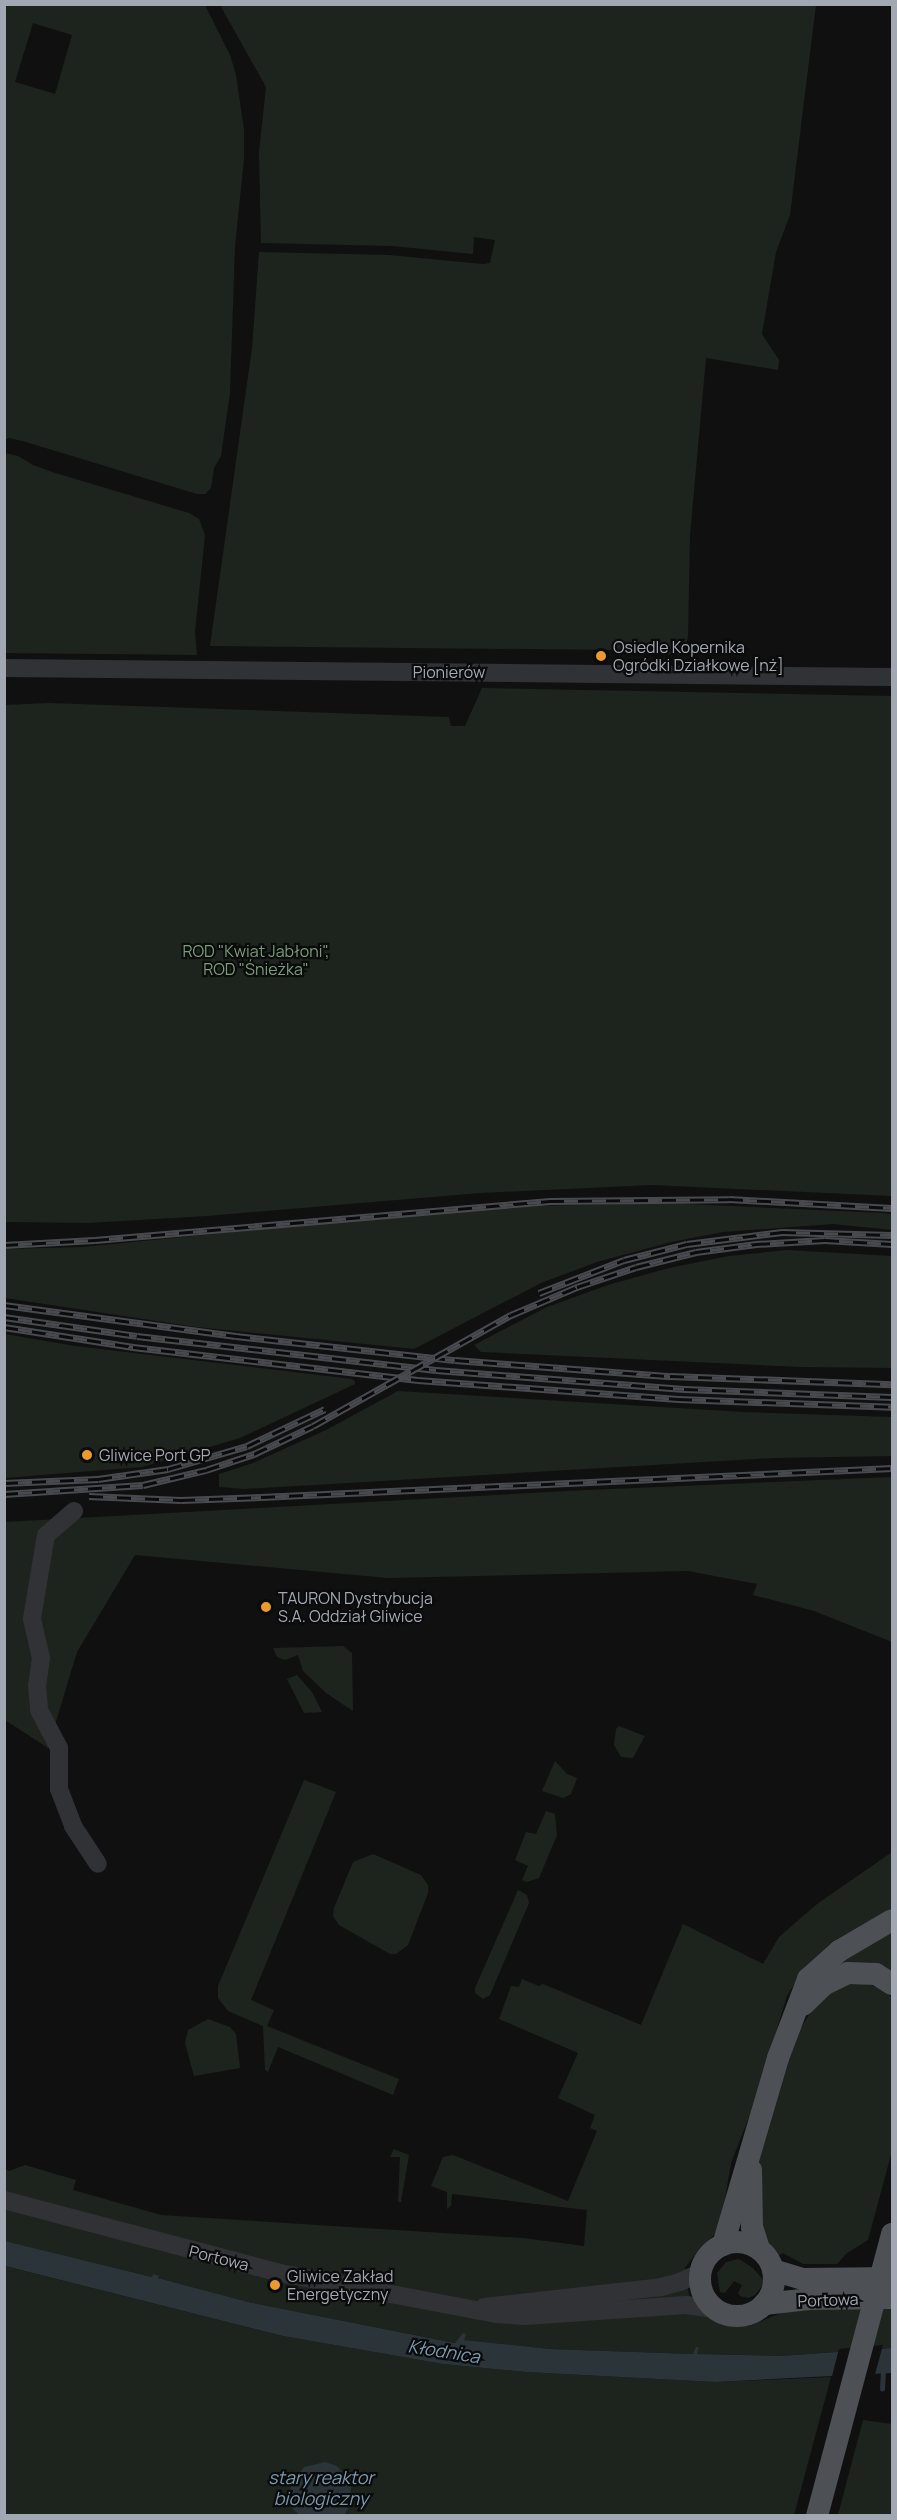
<!DOCTYPE html>
<html>
<head>
<meta charset="utf-8">
<style>
  body { margin:0 }
  #map { position:relative; width:897px; height:2520px; overflow:hidden; background:#101011; font-family:Manrope,sans-serif }
  div>[style] { position:absolute }
  .green>* { inset:0; background:#1d241d }
  .water>* { inset:0; background:#2a3439 }
  .pier>* { inset:0; background:#101011 }
  .stream>* { height:4.5px; margin:-2.25px; padding:0 2.25px; transform-origin:2.25px; border-radius:2.25px; background:#2a3439 }
  .minor>* { height:18px; margin:-9px; padding:0 9px; transform-origin:9px; border-radius:9px; background:#313236 }
  .major>* { height:22px; margin:-11px; padding:0 11px; transform-origin:11px; border-radius:11px; background:#4d5055 }
  .major>.ring { margin:-11px; padding:0; box-sizing:content-box; background:none; border:22px solid #4d5055; border-radius:50% }
  .rail>* { height:7px; margin-top:-3.5px; transform-origin:0; background:repeating-linear-gradient(90deg,#0b0b0c 0 14px,#484a4f 0 28px); box-sizing:border-box; border-block:2px solid #484a4f }
  .dots>* { width:16px; height:16px; translate:-50% -50%; box-sizing:border-box; border:3px solid #0b0b0c; border-radius:50% }
  span { translate:-50% -50%; white-space:nowrap; text-align:center; line-height:1.15; -webkit-text-stroke:4.5px #0b0b0c; paint-order:stroke }
  .poi-label { font-size:16px; color:#a2a8b2 }
  .left { translate:0 -50%; text-align:left }
  .street-label { font-size:16px; color:#a2a8b2 }
  .park-label { font-size:16px; color:#7a9d79 }
  .water-label { font-size:18px; color:#7999ad; font-style:italic }
  .frame { position:absolute; inset:0; border:6px solid #a2a8b2; pointer-events:none }
</style>
</head>
<body>
<div id="map">
  <div class="green">
    <i style="clip-path:polygon(evenodd,4px 5px,205px 5px,230px 55px,236px 75px,244px 130px,244px 159px,235px 246px,230px 393px,221px 456px,214px 468px,211px 488px,205px 494px,197px 494px,26px 442px,9px 438px,5px 440px,4px 5px,33px 23px,72px 35px,55px 94px,15px 82px,33px 23px)"></i>
    <i style="clip-path:polygon(220px 5px,816px 5px,790px 215px,776px 252px,762px 334px,779px 360px,778px 370px,706px 358px,690px 535px,688px 637px,682px 655px,625px 650px,210px 646px,252px 348px,259px 252px,389px 255px,483px 264px,490px 263px,495px 240px,474px 237px,473px 254px,392px 246px,261px 243px,259px 152px,266px 87px)"></i>
    <i style="clip-path:polygon(5px 453px,18px 456px,33px 465px,52px 472px,189px 513px,199px 519px,205px 535px,195px 632px,197px 655px,5px 653px)"></i>
    <i style="clip-path:polygon(482px 688px,892px 696px,892px 1196px,652px 1185px,480px 1193px,207px 1216px,88px 1223px,5px 1222px,5px 705px,49px 703px,449px 717px,451px 726px,465px 726px)"></i>
    <i style="clip-path:polygon(666px 1203px,882px 1213px,892px 1214px,892px 1230px,833px 1224px,723px 1232px,671px 1242px,597px 1262px,541px 1283px,414px 1349px,196px 1327px,5px 1298px,5px 1249px,83px 1247px,484px 1207px)"></i>
    <i style="clip-path:polygon(787px 1250px,892px 1256px,892px 1368px,801px 1367px,481px 1352px,474px 1345px,547px 1307px,608px 1285px,669px 1268px,729px 1256px)"></i>
    <i style="clip-path:polygon(5px 1334px,75px 1346px,352px 1379px,355px 1381px,355px 1384px,240px 1438px,142px 1467px,5px 1478px)"></i>
    <i style="clip-path:polygon(398px 1391px,743px 1412px,892px 1417px,892px 1456px,773px 1458px,244px 1489px,219px 1487px,219px 1474px,253px 1463px,326px 1430px)"></i>
    <i style="clip-path:polygon(892px 1477px,892px 1642px,814px 1611px,753px 1595px,757px 1584px,688px 1571px,388px 1578px,135px 1555px,77px 1652px,48px 1748px,5px 1720px,4px 1522px,587px 1490px)"></i>
    <i style="clip-path:polygon(343px 1646px,352px 1653px,353px 1711px,326px 1693px,303px 1671px,298px 1655px,285px 1660px,277px 1657px,273px 1648px)"></i>
    <i style="clip-path:polygon(297px 1675px,312px 1692px,322px 1712px,304px 1713px,287px 1679px)"></i>
    <i style="clip-path:polygon(619px 1726px,645px 1736px,633px 1758px,621px 1757px,614px 1745px,616px 1729px)"></i>
    <i style="clip-path:polygon(555px 1761px,567px 1774px,577px 1778px,571px 1794px,563px 1798px,542px 1791px)"></i>
    <i style="clip-path:polygon(304px 1780px,336px 1792px,251px 2000px,274px 2010px,267px 2026px,399px 2079px,393px 2095px,278px 2047px,268px 2072px,265px 2070px,263px 2026px,228px 2011px,218px 1998px,218px 1986px)"></i>
    <i style="clip-path:polygon(546px 1811px,555px 1814px,557px 1835px,539px 1878px,527px 1882px,522px 1880px,528px 1866px,515px 1860px,526px 1832px,536px 1834px)"></i>
    <i style="clip-path:polygon(892px 1852px,892px 1908px,832px 1942px,805px 1967px,787px 1996px,753px 2107px,731px 2163px,722px 2217px,715px 2234px,700px 2248px,685px 2268px,692px 2314px,714px 2316px,749px 2326px,786px 2311px,892px 2306px,892px 2348px,781px 2356px,697px 2354px,699px 2348px,694px 2354px,550px 2349px,463px 2340px,456px 2343px,248px 2302px,158px 2278px,159px 2276px,152px 2277px,5px 2241px,5px 2169px,9px 2171px,25px 2165px,76px 2180px,73px 2190px,161px 2215px,523px 2238px,584px 2246px,587px 2210px,452px 2194px,451px 2206px,447px 2209px,447px 2192px,431px 2186px,443px 2157px,453px 2155px,568px 2201px,597px 2131px,590px 2128px,595px 2115px,558px 2098px,578px 2053px,499px 2019px,511px 1986px,519px 1987px,522px 1979px,539px 1986px,543px 1984px,641px 2025px,683px 1924px,763px 1964px,779px 1937px,817px 1904px)"></i>
    <i style="clip-path:polygon(373px 1854px,421px 1875px,428px 1885px,428px 1893px,408px 1945px,396px 1954px,390px 1954px,339px 1925px,333px 1916px,334px 1908px,353px 1862px)"></i>
    <i style="clip-path:polygon(518px 1890px,527px 1895px,529px 1903px,490px 1995px,483px 1999px,475px 1993px,475px 1988px)"></i>
    <i style="clip-path:polygon(892px 1927px,892px 1974px,834px 1964px)"></i>
    <i style="clip-path:polygon(860px 1981px,884px 1990px,892px 1998px,892px 2151px,868px 2240px,847px 2253px,837px 2264px,803px 2264px,783px 2253px,778px 2256px,759px 2233px,758px 2156px,794px 2039px,809px 2015px,828px 1993px,842px 1983px)"></i>
    <i style="clip-path:polygon(208px 2019px,230px 2027px,236px 2034px,240px 2068px,194px 2076px,185px 2043px,188px 2030px)"></i>
    <i style="clip-path:polygon(394px 2149px,409px 2155px,401px 2202px,398px 2202px,400px 2157px,390px 2157px)"></i>
    <i style="clip-path:polygon(739px 2259px,753px 2268px,765px 2282px,755px 2295px,748px 2298px,740px 2296px,738px 2293px,742px 2285px,734px 2281px,725px 2293px,720px 2292px,717px 2273px,726px 2262px)"></i>
    <i style="clip-path:polygon(4px 2266px,283px 2336px,443px 2364px,526px 2372px,715px 2382px,831px 2377px,794px 2515px,5px 2515px)"></i>
    <i style="clip-path:polygon(863px 2420px,892px 2424px,892px 2515px,838px 2515px)"></i>
  </div>
  <div class="water">
    <i style="clip-path:polygon(5px 2241px,152px 2277px,153px 2274px,159px 2276px,158px 2278px,248px 2302px,455px 2343px,463px 2333px,466px 2334px,464px 2340px,550px 2349px,693px 2354px,696px 2347px,699px 2348px,697px 2354px,781px 2356px,892px 2348px,892px 2373px,715px 2382px,526px 2372px,443px 2364px,283px 2336px,5px 2266px)"></i>
    <i style="clip-path:polygon(325px 2462px,337px 2466px,351px 2483px,350px 2506px,344px 2515px,299px 2515px,292px 2508px,290px 2497px,291px 2484px,304px 2467px)"></i>
  </div>
  <div class="pier">
    <i style="clip-path:polygon(883px 2345px,874px 2378px,831px 2380px,839px 2349px)"></i>
  </div>
  <div class="stream">
    <i style="left:882px;top:2389px;width:18px;rotate:-87deg"></i>
  </div>
  <div class="minor">
    <i style="left:4px;top:668px;width:888px;rotate:0.58deg"></i>
    <i style="left:74px;top:1511px;width:37px;rotate:139deg"></i>
    <i style="left:46px;top:1535px;width:85px;rotate:99.5deg"></i>
    <i style="left:32px;top:1619px;width:40px;rotate:77deg"></i>
    <i style="left:41px;top:1658px;width:27px;rotate:98deg"></i>
    <i style="left:37px;top:1685px;width:25px;rotate:85deg"></i>
    <i style="left:39px;top:1710px;width:43px;rotate:62.2deg"></i>
    <i style="left:59px;top:1748px;width:41px;rotate:90deg"></i>
    <i style="left:59px;top:1789px;width:40px;rotate:69deg"></i>
    <i style="left:73px;top:1826px;width:45px;rotate:56.7deg"></i>
    <i style="left:4px;top:2200px;width:285px;rotate:14.8deg"></i>
    <i style="left:280px;top:2273px;width:220px;rotate:10.7deg"></i>
    <i style="left:496px;top:2314px;width:29px;rotate:4deg"></i>
    <i style="left:525px;top:2316px;width:161px;rotate:-3.9deg"></i>
    <i style="left:686px;top:2305px;width:30px;rotate:8deg"></i>
    <i style="left:484px;top:2307px;width:178px;rotate:-6.4deg"></i>
    <i style="left:661px;top:2287px;width:20px;rotate:-15deg"></i>
    <i style="left:680px;top:2282px;width:23px;rotate:-25deg"></i>
  </div>
  <div class="major">
    <i style="left:803px;top:2005px;width:30px;rotate:-44deg"></i>
    <i style="left:825px;top:1984px;width:25px;rotate:-26deg"></i>
    <i style="left:848px;top:1973px;width:28px;rotate:2deg"></i>
    <i style="left:876px;top:1974px;width:19px;rotate:32deg"></i>
    <i style="left:751px;top:2170px;width:57px;rotate:89deg"></i>
    <i style="left:752px;top:2227px;width:23px;rotate:72deg"></i>
    <i class="ring" style="left:700px;top:2242px;width:52px;height:52px"></i>
    <i style="left:723px;top:2245px;width:195px;rotate:-73.6deg"></i>
    <i style="left:778px;top:2058px;width:85px;rotate:-69.2deg"></i>
    <i style="left:808px;top:1979px;width:42px;rotate:-42.1deg"></i>
    <i style="left:839px;top:1951px;width:61px;rotate:-30.3deg"></i>
    <i style="left:773px;top:2270px;width:31px;rotate:17deg"></i>
    <i style="left:803px;top:2279px;width:89px;rotate:-0.6deg"></i>
    <i style="left:764px;top:2304px;width:45px;rotate:-6.3deg"></i>
    <i style="left:809px;top:2299px;width:83px;rotate:-0.7deg"></i>
    <i style="left:817px;top:2516px;width:292px;rotate:-75.1deg"></i>
  </div>
  <div class="rail">
    <i style="left:4px;top:1245px;width:91px;rotate:-3.1deg"></i>
    <i style="left:95px;top:1240px;width:457px;rotate:-4.9deg"></i>
    <i style="left:550px;top:1201px;width:179px;rotate:-0.6deg"></i>
    <i style="left:729px;top:1199px;width:163px;rotate:3.2deg"></i>
    <i style="left:539px;top:1293px;width:91px;rotate:-21.2deg"></i>
    <i style="left:624px;top:1260px;width:65px;rotate:-14.3deg"></i>
    <i style="left:687px;top:1244px;width:96px;rotate:-7.2deg"></i>
    <i style="left:782px;top:1232px;width:110px;rotate:1.6deg"></i>
    <i style="left:4px;top:1305px;width:234px;rotate:7.6deg"></i>
    <i style="left:236px;top:1336px;width:220px;rotate:6.3deg"></i>
    <i style="left:455px;top:1360px;width:216px;rotate:4.3deg"></i>
    <i style="left:670px;top:1376px;width:222px;rotate:2.1deg"></i>
    <i style="left:4px;top:1317px;width:134px;rotate:8.1deg"></i>
    <i style="left:137px;top:1336px;width:301px;rotate:6.5deg"></i>
    <i style="left:436px;top:1370px;width:249px;rotate:4.4deg"></i>
    <i style="left:684px;top:1389px;width:208px;rotate:2.2deg"></i>
    <i style="left:4px;top:1327px;width:131px;rotate:8.8deg"></i>
    <i style="left:133px;top:1347px;width:287px;rotate:6.6deg"></i>
    <i style="left:418px;top:1380px;width:261px;rotate:4.2deg"></i>
    <i style="left:678px;top:1399px;width:214px;rotate:2.1deg"></i>
    <i style="left:4px;top:1483px;width:94px;rotate:-2.4deg"></i>
    <i style="left:98px;top:1479px;width:71px;rotate:-8.1deg"></i>
    <i style="left:168px;top:1469px;width:82px;rotate:-16.2deg"></i>
    <i style="left:247px;top:1446px;width:86px;rotate:-25.4deg"></i>
    <i style="left:4px;top:1494px;width:139px;rotate:-3.7deg"></i>
    <i style="left:143px;top:1485px;width:65px;rotate:-13.4deg"></i>
    <i style="left:206px;top:1470px;width:51px;rotate:-18.4deg"></i>
    <i style="left:254px;top:1454px;width:65px;rotate:-25.4deg"></i>
    <i style="left:313px;top:1426px;width:227px;rotate:-29.3deg"></i>
    <i style="left:511px;top:1315px;width:72px;rotate:-23deg"></i>
    <i style="left:577px;top:1287px;width:62px;rotate:-18.7deg"></i>
    <i style="left:636px;top:1267px;width:62px;rotate:-14deg"></i>
    <i style="left:696px;top:1252px;width:61px;rotate:-7.6deg"></i>
    <i style="left:756px;top:1244px;width:69px;rotate:-3.3deg"></i>
    <i style="left:825px;top:1240px;width:67px;rotate:3.4deg"></i>
    <i style="left:89px;top:1496px;width:92px;rotate:2.5deg"></i>
    <i style="left:181px;top:1500px;width:80px;rotate:-2.1deg"></i>
    <i style="left:261px;top:1497px;width:632px;rotate:-2.63deg"></i>
  </div>
  <div class="dots">
    <i style="left:601px;top:656px;background:#eb9b2e"></i>
    <i style="left:87px;top:1455px;background:#eb9b2e"></i>
    <i style="left:266px;top:1607px;background:#eb9b2e"></i>
    <i style="left:275px;top:2285px;background:#eb9b2e"></i>
  </div>
  <div class="poi-label">
    <span class="left" style="left:613px;top:656px">Osiedle Kopernika<br>Ogródki Działkowe [nż]</span>
    <span class="left" style="left:99px;top:1455px">Gliwice Port GP</span>
    <span class="left" style="left:278px;top:1607px">TAURON Dystrybucja<br>S.A. Oddział Gliwice</span>
    <span class="left" style="left:287px;top:2285px">Gliwice Zakład<br>Energetyczny</span>
  </div>
  <div class="street-label">
    <span style="left:449px;top:672px">Pionierów</span>
    <span style="left:219px;top:2258px;rotate:14deg">Portowa</span>
    <span style="left:828px;top:2300px;rotate:-2deg">Portowa</span>
  </div>
  <div class="park-label">
    <span style="left:256px;top:960px">ROD "Kwiat Jabłoni",<br>ROD "Śnieżka"</span>
  </div>
  <div class="water-label">
    <span style="left:444px;top:2351px;rotate:9deg">Kłodnica</span>
    <span style="left:321px;top:2488px">stary reaktor<br>biologiczny</span>
  </div>
  <div class="frame"></div>
</div>
</body>
</html>
